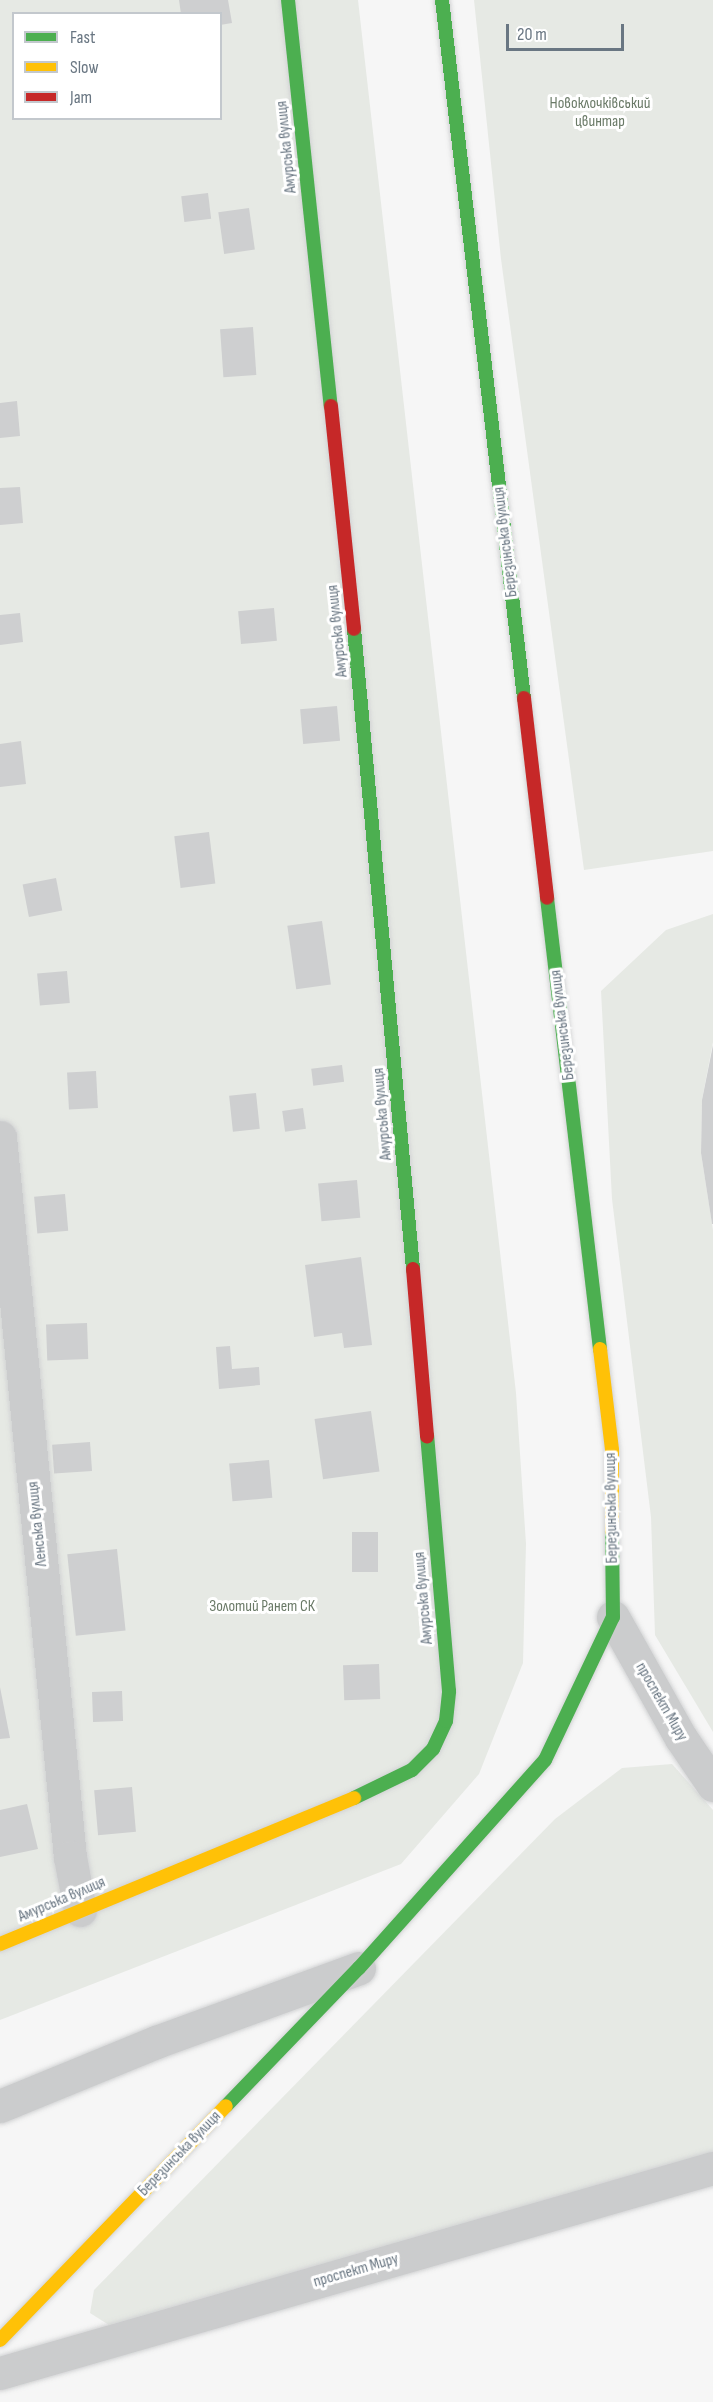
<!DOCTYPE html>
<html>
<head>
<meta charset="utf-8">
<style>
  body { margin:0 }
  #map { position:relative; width:713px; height:2402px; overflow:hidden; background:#f6f6f6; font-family:"Sofia Sans Condensed",sans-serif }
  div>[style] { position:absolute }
  .green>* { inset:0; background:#e6e9e4 }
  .building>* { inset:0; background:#cecfd0; transform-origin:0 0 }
  .roads { filter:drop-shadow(0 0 2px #d2d3d4) drop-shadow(0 0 2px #d2d3d4) }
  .street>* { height:33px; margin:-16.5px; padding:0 16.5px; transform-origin:16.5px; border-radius:16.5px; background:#cbcccd }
  .fast>* { height:14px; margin:-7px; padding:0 7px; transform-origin:7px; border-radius:7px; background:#4caf50 }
  .slow>* { height:14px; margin:-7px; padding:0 7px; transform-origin:7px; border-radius:7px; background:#ffc107 }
  .jam>* { height:14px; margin:-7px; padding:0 7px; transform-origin:7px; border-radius:7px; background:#c62828 }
  span { translate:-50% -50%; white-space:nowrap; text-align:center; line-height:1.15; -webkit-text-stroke:6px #fff; paint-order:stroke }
  .park-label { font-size:16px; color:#6a7a67 }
  .street-label { font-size:16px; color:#697682 }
  .legend { position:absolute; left:12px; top:12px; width:210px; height:108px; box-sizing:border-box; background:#fff; border:2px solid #c3c8cd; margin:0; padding:8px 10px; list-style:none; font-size:18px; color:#697682 }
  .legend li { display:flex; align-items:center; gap:12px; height:30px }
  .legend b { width:30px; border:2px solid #c3c8cd }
  .scale { position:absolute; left:506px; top:24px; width:118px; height:27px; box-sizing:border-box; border:3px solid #697682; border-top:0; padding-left:8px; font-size:18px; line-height:21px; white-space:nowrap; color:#697682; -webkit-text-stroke:4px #fff; paint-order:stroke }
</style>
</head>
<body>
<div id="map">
  <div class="green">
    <i style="clip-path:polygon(evenodd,0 0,358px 0,516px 1393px,526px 1544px,523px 1663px,479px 1774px,401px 1864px,0 2020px,0 0,14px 14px,220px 14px,220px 118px,14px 118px,14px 14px)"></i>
    <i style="clip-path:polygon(474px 0,713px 0,713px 851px,584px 870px,501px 259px)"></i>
    <i style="clip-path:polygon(713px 914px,713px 1042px,702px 1100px,701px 1153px,713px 1230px,713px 1732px,655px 1635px,651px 1517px,612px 1199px,601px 991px,666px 930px)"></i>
    <i style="clip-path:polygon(672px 1764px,713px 1810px,713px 2153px,109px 2325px,90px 2313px,94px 2290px,555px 1819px,622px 1768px)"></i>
  </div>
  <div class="building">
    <i style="clip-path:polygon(179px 0,228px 0,232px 23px,220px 25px,220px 14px,181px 14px)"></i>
    <i style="left:208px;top:193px;width:26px;height:27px;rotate:83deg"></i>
    <i style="left:249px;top:208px;width:42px;height:31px;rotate:82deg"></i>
    <i style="left:253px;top:327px;width:48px;height:33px;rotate:86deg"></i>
    <i style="clip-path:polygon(17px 401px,20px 436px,0 438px,0 403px)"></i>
    <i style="clip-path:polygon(20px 487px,23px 523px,0 525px,0 488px)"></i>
    <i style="left:274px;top:608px;width:33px;height:36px;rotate:85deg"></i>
    <i style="clip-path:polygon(20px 613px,23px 642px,0 645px,0 615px)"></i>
    <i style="left:337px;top:706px;width:35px;height:37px;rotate:85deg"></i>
    <i style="clip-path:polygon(21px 741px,26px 784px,0 787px,0 744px)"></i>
    <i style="left:209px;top:832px;width:52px;height:35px;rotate:83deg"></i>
    <i style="left:56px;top:878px;width:33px;height:34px;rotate:79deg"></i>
    <i style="left:322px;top:921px;width:64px;height:35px;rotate:82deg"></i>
    <i style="left:67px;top:971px;width:32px;height:30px;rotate:85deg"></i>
    <i style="clip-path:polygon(713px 1045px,713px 1224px,712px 1224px,701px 1153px,702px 1100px)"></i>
    <i style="left:342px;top:1065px;width:17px;height:31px;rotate:83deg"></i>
    <i style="left:96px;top:1071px;width:37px;height:29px;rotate:87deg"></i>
    <i style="left:256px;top:1093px;width:36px;height:27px;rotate:84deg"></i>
    <i style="left:303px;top:1108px;width:21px;height:21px;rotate:82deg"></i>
    <i style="left:357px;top:1180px;width:38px;height:39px;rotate:85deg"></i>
    <i style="left:65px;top:1194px;width:37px;height:31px;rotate:85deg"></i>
    <i style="clip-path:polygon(361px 1257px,372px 1345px,344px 1348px,342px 1333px,314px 1337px,305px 1265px)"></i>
    <i style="left:87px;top:1323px;width:36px;height:41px;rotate:88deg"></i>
    <i style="clip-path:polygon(230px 1346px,232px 1369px,259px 1367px,260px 1385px,219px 1389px,216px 1347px)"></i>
    <i style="left:371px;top:1411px;width:61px;height:57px;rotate:82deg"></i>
    <i style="left:90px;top:1442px;width:29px;height:38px;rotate:86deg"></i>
    <i style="left:269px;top:1460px;width:38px;height:40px;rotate:85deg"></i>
    <i style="left:352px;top:1532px;width:26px;height:40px"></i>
    <i style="left:117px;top:1549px;width:82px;height:50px;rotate:84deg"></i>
    <i style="left:379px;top:1664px;width:35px;height:36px;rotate:88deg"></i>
    <i style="clip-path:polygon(0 1687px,10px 1738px,0 1739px)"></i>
    <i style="left:122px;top:1691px;width:30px;height:30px;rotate:88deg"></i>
    <i style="left:132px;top:1787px;width:45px;height:38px;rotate:85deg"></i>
    <i style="clip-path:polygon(27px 1804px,38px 1849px,0 1857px,0 1810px)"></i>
  </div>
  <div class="roads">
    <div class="street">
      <i style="left:0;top:1137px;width:723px;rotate:84.45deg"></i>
      <i style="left:70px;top:1857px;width:54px;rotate:79.3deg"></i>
      <i style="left:613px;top:1617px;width:139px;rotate:60.7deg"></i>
      <i style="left:681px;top:1738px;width:57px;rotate:55.8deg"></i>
      <i style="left:0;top:2106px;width:169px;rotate:-22.3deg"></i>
      <i style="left:156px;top:2042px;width:216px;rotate:-20deg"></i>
      <i style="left:0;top:2373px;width:742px;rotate:-16.04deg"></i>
    </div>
    <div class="fast">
      <i style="left:288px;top:0;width:408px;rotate:84deg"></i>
      <i style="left:442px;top:0;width:703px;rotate:83.3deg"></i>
      <i style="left:354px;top:629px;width:643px;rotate:84.73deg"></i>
      <i style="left:547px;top:898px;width:454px;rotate:83.3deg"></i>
      <i style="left:354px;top:1798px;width:64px;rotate:-25.8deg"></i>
      <i style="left:412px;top:1770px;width:30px;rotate:-45deg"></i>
      <i style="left:433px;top:1749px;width:31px;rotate:-65deg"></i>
      <i style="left:446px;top:1721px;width:30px;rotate:-84deg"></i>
      <i style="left:449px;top:1691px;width:256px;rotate:-94.9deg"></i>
      <i style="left:226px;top:2106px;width:192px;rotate:-46.1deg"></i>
      <i style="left:359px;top:1968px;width:279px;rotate:-48.2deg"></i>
      <i style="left:545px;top:1760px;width:158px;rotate:-64.6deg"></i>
      <i style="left:613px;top:1617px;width:86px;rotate:-90.7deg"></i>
    </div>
    <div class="slow">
      <i style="left:600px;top:1349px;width:102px;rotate:83.2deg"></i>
      <i style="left:612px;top:1450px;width:81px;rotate:90deg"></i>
      <i style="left:0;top:1944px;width:383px;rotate:-22.4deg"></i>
      <i style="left:0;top:2340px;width:325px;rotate:-46deg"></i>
    </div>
    <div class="jam">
      <i style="left:331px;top:406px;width:224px;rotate:84.1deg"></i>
      <i style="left:524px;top:698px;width:201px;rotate:83.4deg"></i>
      <i style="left:413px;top:1269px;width:168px;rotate:85.2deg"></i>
    </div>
  </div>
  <div class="park-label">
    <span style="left:600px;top:113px">Новоклочківський<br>цвинтар</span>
    <span style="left:262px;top:1607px">Золотий Ранет СК</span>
  </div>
  <div class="street-label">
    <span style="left:287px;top:147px;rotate:-96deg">Амурська вулиця</span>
    <span style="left:506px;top:542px;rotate:-97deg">Березинська вулиця</span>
    <span style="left:338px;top:631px;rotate:-96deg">Амурська вулиця</span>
    <span style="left:563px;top:1025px;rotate:-97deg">Березинська вулиця</span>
    <span style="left:383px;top:1114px;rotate:-95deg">Амурська вулиця</span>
    <span style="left:612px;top:1508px;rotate:-91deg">Березинська вулиця</span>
    <span style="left:38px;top:1524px;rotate:-96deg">Ленська вулиця</span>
    <span style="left:424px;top:1598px;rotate:-95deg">Амурська вулиця</span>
    <span style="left:661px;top:1702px;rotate:60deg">проспект Миру</span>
    <span style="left:62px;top:1900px;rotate:-23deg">Амурська вулиця</span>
    <span style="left:180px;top:2154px;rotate:-46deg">Березинська вулиця</span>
    <span style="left:356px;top:2271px;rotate:-16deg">проспект Миру</span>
  </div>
  <ul class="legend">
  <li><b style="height:8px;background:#4caf50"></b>Fast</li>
  <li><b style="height:8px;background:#ffc107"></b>Slow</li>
  <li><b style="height:8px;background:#c62828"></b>Jam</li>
  </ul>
  <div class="scale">20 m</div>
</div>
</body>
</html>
